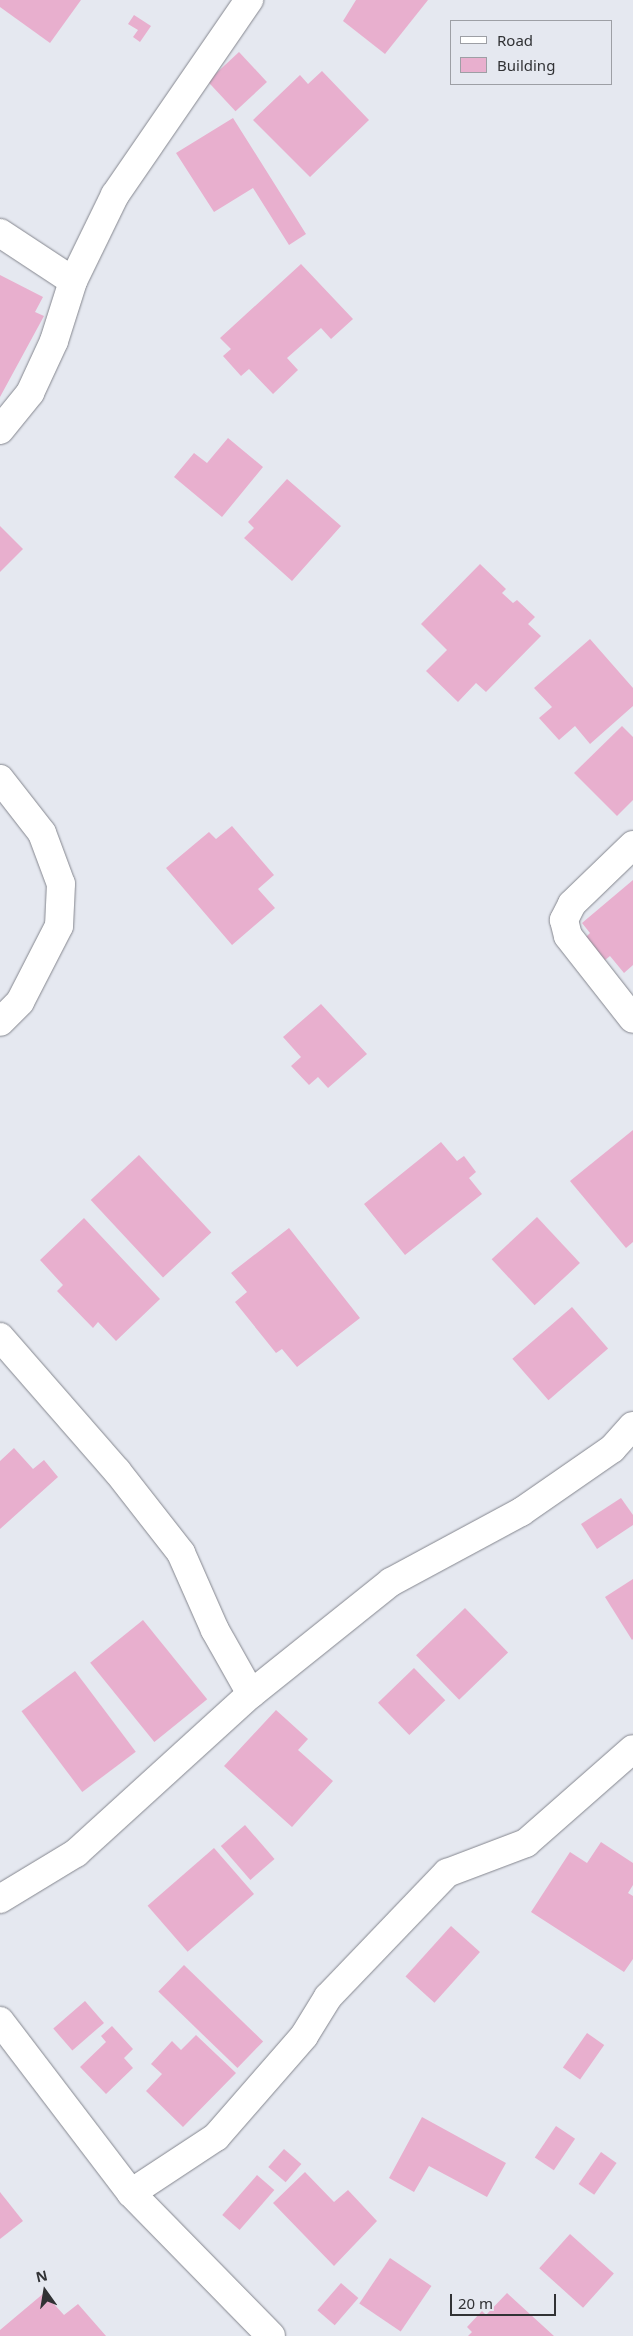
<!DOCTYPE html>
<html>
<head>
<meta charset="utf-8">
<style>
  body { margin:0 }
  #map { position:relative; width:633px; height:2336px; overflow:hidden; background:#e5e8f0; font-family:"Noto Sans",sans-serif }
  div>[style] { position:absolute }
  .building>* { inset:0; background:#e8afce; transform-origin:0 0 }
  .roads { filter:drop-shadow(0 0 1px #84868e) drop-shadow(0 0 1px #84868e) }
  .street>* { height:28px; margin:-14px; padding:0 14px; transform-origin:14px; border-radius:14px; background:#fff }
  span { translate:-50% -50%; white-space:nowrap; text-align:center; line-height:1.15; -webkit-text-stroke:4px #e5e8f0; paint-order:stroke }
  .legend { position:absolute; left:450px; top:20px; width:162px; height:65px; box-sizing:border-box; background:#e5e8f0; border:1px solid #9d9fa5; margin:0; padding:6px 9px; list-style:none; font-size:15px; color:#313235 }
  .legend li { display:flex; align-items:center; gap:10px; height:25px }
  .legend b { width:25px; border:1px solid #9d9fa5 }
  .north { position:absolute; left:20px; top:2266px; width:50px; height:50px; -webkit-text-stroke:4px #e5e8f0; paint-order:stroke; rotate:347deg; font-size:14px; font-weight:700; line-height:20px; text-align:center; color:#313235 }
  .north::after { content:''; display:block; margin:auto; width:18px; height:22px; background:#313235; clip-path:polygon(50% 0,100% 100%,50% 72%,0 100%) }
  .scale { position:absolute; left:450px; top:2294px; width:106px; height:22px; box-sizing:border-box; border:2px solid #313235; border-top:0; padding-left:6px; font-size:15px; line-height:18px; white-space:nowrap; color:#313235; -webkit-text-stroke:4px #e5e8f0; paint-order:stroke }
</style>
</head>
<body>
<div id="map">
  <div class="building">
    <i style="clip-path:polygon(0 0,81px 0,50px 43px,0 7px)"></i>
    <i style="clip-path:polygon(356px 0,428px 0,385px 54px,343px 21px)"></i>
    <i style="clip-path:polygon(134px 15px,151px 26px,140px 42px,133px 37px,138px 30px,128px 24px)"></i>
    <i style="left:239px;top:52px;width:41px;height:43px;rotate:47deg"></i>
    <i style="clip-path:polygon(322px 71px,369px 120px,310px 177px,253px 120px,300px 75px,308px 84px)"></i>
    <i style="clip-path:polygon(233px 118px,306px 234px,289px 245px,253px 188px,214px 212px,176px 153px)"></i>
    <i style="clip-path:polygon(301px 264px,353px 319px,331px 339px,321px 328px,287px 358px,298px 370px,273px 394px,249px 369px,241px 376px,223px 356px,231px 349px,220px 338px)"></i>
    <i style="clip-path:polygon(0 275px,43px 297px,35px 312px,44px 316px,0 397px)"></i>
    <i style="clip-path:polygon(228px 438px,263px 467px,222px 517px,174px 477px,194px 453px,207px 463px)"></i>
    <i style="clip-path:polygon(287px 479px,341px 526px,292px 581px,244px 538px,254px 528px,248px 522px)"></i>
    <i style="clip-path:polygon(0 526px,23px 549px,0 572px)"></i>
    <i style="clip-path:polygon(480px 564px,506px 589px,502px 593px,513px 603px,517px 600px,535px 617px,528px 624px,541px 636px,486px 692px,476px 683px,458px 702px,426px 671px,447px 650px,421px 624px)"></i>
    <i style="clip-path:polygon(590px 639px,633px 688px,633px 706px,590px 744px,575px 726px,559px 740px,539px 718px,552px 707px,534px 688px)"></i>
    <i style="clip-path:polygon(622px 726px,633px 737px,633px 800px,617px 816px,574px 773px)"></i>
    <i style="clip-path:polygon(232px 826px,274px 875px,258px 889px,275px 908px,232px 945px,166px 868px,209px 832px,216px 839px)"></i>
    <i style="clip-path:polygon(633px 880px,633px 965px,624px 973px,610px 956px,605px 960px,586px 937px,590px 933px,582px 923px)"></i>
    <i style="clip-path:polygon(321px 1004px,367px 1054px,328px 1088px,318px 1077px,309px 1085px,291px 1066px,301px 1057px,283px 1037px)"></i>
    <i style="clip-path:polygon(633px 1130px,633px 1242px,626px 1248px,570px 1181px)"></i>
    <i style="clip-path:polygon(441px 1142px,457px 1161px,464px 1156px,476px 1172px,469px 1178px,482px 1194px,405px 1255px,364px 1204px)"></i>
    <i style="left:139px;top:1155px;width:106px;height:66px;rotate:47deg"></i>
    <i style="left:537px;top:1217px;width:63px;height:62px;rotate:47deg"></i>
    <i style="clip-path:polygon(84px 1218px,160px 1299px,116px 1341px,98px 1322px,93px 1328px,57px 1291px,63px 1285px,40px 1260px)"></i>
    <i style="clip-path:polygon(289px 1228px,360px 1318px,297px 1367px,282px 1349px,276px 1353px,235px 1302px,247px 1292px,231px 1273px)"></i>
    <i style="left:572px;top:1307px;width:55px;height:79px;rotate:49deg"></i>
    <i style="clip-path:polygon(14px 1448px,33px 1469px,44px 1460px,58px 1477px,0 1529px,0 1461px)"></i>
    <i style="clip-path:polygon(621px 1498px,633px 1515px,633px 1525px,597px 1549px,581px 1524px)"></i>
    <i style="clip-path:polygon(633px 1579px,633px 1639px,632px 1640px,605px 1597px)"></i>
    <i style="left:465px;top:1608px;width:62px;height:68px;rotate:46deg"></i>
    <i style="left:143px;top:1620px;width:102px;height:68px;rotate:51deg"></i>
    <i style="left:414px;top:1668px;width:45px;height:50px;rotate:46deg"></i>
    <i style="left:75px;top:1671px;width:101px;height:67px;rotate:53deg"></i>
    <i style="clip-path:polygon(276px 1710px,308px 1739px,298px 1750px,333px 1781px,292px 1827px,224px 1766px)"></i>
    <i style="left:245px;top:1825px;width:45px;height:32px;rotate:49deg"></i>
    <i style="clip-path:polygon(601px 1842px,633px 1863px,633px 1885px,628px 1893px,633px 1896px,633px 1959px,624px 1972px,531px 1912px,570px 1852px,587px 1863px)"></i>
    <i style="left:214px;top:1848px;width:61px;height:88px;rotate:49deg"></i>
    <i style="left:451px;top:1926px;width:39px;height:68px;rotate:42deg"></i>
    <i style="left:184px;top:1965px;width:110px;height:37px;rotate:44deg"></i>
    <i style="left:85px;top:2001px;width:29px;height:42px;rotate:49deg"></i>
    <i style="clip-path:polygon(112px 2026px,133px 2049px,124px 2058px,133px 2068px,106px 2094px,80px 2067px,106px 2042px,101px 2036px)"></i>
    <i style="left:587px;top:2033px;width:21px;height:42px;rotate:35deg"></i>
    <i style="clip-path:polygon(196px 2035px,236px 2073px,183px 2127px,146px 2091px,162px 2074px,151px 2064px,172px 2041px,181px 2050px)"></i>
    <i style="clip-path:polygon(422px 2117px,506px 2163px,487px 2197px,429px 2166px,414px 2192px,389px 2178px)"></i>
    <i style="left:556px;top:2126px;width:23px;height:38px;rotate:34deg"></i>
    <i style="left:284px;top:2149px;width:23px;height:24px;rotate:41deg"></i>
    <i style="left:601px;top:2152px;width:19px;height:39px;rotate:35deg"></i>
    <i style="clip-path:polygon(305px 2172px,334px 2202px,348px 2190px,377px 2221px,334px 2266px,273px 2203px)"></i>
    <i style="left:257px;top:2175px;width:23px;height:53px;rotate:41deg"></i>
    <i style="clip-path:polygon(0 2192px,23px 2221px,0 2239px)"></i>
    <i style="left:570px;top:2234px;width:59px;height:46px;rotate:42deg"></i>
    <i style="left:390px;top:2258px;width:50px;height:55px;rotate:34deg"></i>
    <i style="left:341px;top:2283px;width:23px;height:36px;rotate:41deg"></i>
    <i style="clip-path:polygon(44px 2293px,64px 2315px,78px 2304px,106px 2336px,0 2336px,0 2330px)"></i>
    <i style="clip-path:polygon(507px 2293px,554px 2336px,468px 2336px,472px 2332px,467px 2327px,482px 2311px,486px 2315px)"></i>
  </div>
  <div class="roads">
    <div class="street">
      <i style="left:0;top:233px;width:87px;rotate:33.3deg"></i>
      <i style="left:0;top:430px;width:48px;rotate:-51deg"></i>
      <i style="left:30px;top:393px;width:57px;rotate:-65.2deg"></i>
      <i style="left:54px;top:341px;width:63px;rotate:-72.4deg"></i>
      <i style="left:73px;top:281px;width:96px;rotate:-64deg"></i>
      <i style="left:115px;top:195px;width:237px;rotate:-55.5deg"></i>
      <i style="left:0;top:779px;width:68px;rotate:52.1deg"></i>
      <i style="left:42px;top:833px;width:54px;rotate:69.6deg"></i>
      <i style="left:61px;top:884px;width:42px;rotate:92.7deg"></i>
      <i style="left:59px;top:926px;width:85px;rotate:117.2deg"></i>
      <i style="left:20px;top:1002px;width:28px;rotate:135deg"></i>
      <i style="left:633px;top:845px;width:85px;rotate:136deg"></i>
      <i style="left:572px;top:904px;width:18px;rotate:117deg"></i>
      <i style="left:564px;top:920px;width:16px;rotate:76deg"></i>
      <i style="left:568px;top:936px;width:105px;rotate:51.9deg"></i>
      <i style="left:0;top:1337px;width:178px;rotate:48.9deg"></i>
      <i style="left:117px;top:1471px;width:104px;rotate:52deg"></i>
      <i style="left:181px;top:1553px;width:84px;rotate:66.2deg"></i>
      <i style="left:215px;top:1630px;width:73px;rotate:60.6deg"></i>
      <i style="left:0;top:1899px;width:89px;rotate:-31.2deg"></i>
      <i style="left:76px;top:1853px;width:236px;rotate:-42.3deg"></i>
      <i style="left:251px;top:1694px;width:179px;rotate:-38.7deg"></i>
      <i style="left:391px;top:1582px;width:148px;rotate:-28.3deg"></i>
      <i style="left:521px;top:1512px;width:111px;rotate:-34.7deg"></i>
      <i style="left:612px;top:1449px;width:31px;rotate:-48deg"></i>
      <i style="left:0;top:2021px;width:216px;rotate:52.7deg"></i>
      <i style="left:131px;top:2193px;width:200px;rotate:45.6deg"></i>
      <i style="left:131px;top:2193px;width:102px;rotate:-33.4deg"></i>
      <i style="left:216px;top:2137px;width:134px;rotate:-48.9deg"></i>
      <i style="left:304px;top:2036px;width:46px;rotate:-58.4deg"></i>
      <i style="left:328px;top:1997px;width:172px;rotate:-46.2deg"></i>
      <i style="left:447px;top:1873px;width:85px;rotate:-20.8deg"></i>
      <i style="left:526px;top:1843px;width:142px;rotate:-41.3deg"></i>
    </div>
  </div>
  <ul class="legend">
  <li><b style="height:6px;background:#fff"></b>Road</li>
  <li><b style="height:14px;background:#e8afce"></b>Building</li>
  </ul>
  <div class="north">N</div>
  <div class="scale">20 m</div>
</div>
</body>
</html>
